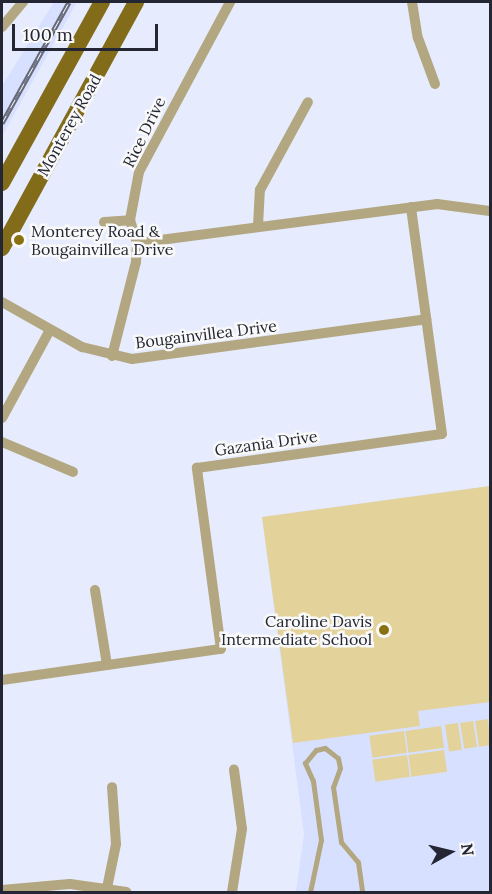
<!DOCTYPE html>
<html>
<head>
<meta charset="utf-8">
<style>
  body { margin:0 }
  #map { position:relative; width:492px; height:894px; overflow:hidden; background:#e6ebfe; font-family:Lora,serif }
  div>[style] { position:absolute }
  .built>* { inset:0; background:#d7e0ff }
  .green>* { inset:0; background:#e4d29b; transform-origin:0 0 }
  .service>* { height:5px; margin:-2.5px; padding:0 2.5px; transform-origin:2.5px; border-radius:2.5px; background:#b3a781 }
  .minor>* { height:10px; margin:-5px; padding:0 5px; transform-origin:5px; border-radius:5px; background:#b3a781 }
  .primary>* { height:16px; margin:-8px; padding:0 8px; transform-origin:8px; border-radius:8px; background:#836c19 }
  .rail>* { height:5px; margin-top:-2.5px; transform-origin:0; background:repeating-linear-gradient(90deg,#f9f9f9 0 9px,#656977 0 18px); box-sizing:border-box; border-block:2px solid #656977 }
  .dots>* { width:16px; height:16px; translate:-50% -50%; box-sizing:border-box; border:3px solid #f9f9f9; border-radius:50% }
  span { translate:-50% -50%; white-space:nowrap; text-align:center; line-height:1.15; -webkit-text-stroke:5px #f9f9f9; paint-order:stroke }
  .street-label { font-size:16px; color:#242733 }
  .poi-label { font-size:16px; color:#242733 }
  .left { translate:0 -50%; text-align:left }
  .right { translate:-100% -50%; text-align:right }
  .frame { position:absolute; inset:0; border:3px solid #242733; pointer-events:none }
  .north { position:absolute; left:420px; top:822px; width:60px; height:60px; -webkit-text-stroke:4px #f9f9f9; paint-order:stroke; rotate:82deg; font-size:16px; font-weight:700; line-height:24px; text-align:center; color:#242733 }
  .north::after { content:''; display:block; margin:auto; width:21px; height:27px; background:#242733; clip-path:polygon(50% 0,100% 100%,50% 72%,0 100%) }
  .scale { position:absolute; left:12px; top:24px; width:146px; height:27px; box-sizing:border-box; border:3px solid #242733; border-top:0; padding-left:8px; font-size:18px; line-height:21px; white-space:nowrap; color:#242733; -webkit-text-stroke:4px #f9f9f9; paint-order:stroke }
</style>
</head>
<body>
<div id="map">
  <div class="built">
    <i style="clip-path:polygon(54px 2px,77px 2px,2px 136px,2px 86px)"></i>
    <i style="clip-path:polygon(490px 486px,490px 892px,296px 892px,304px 834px,262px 517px)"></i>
  </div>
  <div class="green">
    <i style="clip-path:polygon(490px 486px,490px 702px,418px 711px,420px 726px,293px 743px,262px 517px)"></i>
    <i style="clip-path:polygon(488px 719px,490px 745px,479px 747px,475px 721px)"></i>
    <i style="left:473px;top:721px;width:26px;height:13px;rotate:81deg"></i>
    <i style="left:458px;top:723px;width:27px;height:13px;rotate:82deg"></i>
    <i style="left:441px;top:726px;width:22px;height:36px;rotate:82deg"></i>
    <i style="left:404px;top:731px;width:22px;height:35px;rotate:82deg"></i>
    <i style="left:444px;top:750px;width:22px;height:36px;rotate:82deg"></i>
    <i style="left:407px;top:755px;width:22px;height:35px;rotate:82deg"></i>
  </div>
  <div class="service">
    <i style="left:310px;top:892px;width:53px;rotate:-78.1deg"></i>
    <i style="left:321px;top:840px;width:60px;rotate:-97.7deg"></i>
    <i style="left:313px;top:781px;width:20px;rotate:-114deg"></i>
    <i style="left:305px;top:763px;width:17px;rotate:-50deg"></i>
    <i style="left:316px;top:750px;width:9px;rotate:-13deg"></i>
    <i style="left:325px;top:748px;width:16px;rotate:38deg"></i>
    <i style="left:338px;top:758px;width:10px;rotate:79deg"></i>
    <i style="left:340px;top:768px;width:20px;rotate:110deg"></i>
    <i style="left:333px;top:787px;width:56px;rotate:81.7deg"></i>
    <i style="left:341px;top:842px;width:26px;rotate:50deg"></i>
    <i style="left:358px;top:862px;width:30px;rotate:82deg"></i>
  </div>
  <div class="minor">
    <i style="left:412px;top:2px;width:36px;rotate:81deg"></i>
    <i style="left:418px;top:38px;width:49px;rotate:69.7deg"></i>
    <i style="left:2px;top:27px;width:33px;rotate:-50deg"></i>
    <i style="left:104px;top:222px;width:26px;rotate:-4deg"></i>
    <i style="left:258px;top:226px;width:36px;rotate:-87deg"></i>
    <i style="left:260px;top:190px;width:100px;rotate:-61.4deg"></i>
    <i style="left:137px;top:243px;width:303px;rotate:-7.4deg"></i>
    <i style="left:437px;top:204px;width:53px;rotate:7.5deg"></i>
    <i style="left:2px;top:302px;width:92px;rotate:29.4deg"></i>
    <i style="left:82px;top:347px;width:51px;rotate:13.5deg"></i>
    <i style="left:132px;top:359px;width:297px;rotate:-7.7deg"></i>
    <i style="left:112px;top:356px;width:97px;rotate:-75.7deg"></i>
    <i style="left:136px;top:262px;width:19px;rotate:-87deg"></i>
    <i style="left:137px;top:243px;width:24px;rotate:-107deg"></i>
    <i style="left:130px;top:220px;width:49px;rotate:-79.4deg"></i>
    <i style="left:139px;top:172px;width:193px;rotate:-61.8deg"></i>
    <i style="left:2px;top:418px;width:100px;rotate:-61.4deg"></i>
    <i style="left:2px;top:442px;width:77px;rotate:22.9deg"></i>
    <i style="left:95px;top:590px;width:76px;rotate:80.9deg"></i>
    <i style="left:2px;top:680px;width:221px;rotate:-8.1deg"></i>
    <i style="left:221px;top:649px;width:183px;rotate:-97.6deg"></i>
    <i style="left:197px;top:468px;width:247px;rotate:-7.9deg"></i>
    <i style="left:442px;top:434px;width:229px;rotate:-97.8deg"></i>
    <i style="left:107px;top:888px;width:45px;rotate:-78.4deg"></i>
    <i style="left:116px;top:844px;width:57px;rotate:-94deg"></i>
    <i style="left:2px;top:890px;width:68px;rotate:-5deg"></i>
    <i style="left:70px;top:884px;width:57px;rotate:8.1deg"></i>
    <i style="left:232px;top:892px;width:64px;rotate:-81deg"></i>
    <i style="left:242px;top:829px;width:60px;rotate:-97.7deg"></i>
  </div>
  <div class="primary">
    <i style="left:2px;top:183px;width:207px;rotate:-61.1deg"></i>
    <i style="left:2px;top:248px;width:280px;rotate:-61.4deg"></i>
  </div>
  <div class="rail">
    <i style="left:2px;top:123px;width:138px;rotate:-61deg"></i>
  </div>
  <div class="dots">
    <i style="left:19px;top:240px;background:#897011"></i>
    <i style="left:384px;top:630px;background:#897011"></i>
  </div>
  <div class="street-label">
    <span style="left:69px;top:125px;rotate:-61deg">Monterey Road</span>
    <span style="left:144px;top:132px;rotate:-64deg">Rice Drive</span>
    <span style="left:206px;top:334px;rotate:-7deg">Bougainvillea Drive</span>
    <span style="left:266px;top:443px;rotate:-8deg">Gazania Drive</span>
  </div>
  <div class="poi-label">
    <span class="left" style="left:31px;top:240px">Monterey Road &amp;<br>Bougainvillea Drive</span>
    <span class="right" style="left:372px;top:630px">Caroline Davis<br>Intermediate School</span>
  </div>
  <div class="frame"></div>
  <div class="north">N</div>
  <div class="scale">100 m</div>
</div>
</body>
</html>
